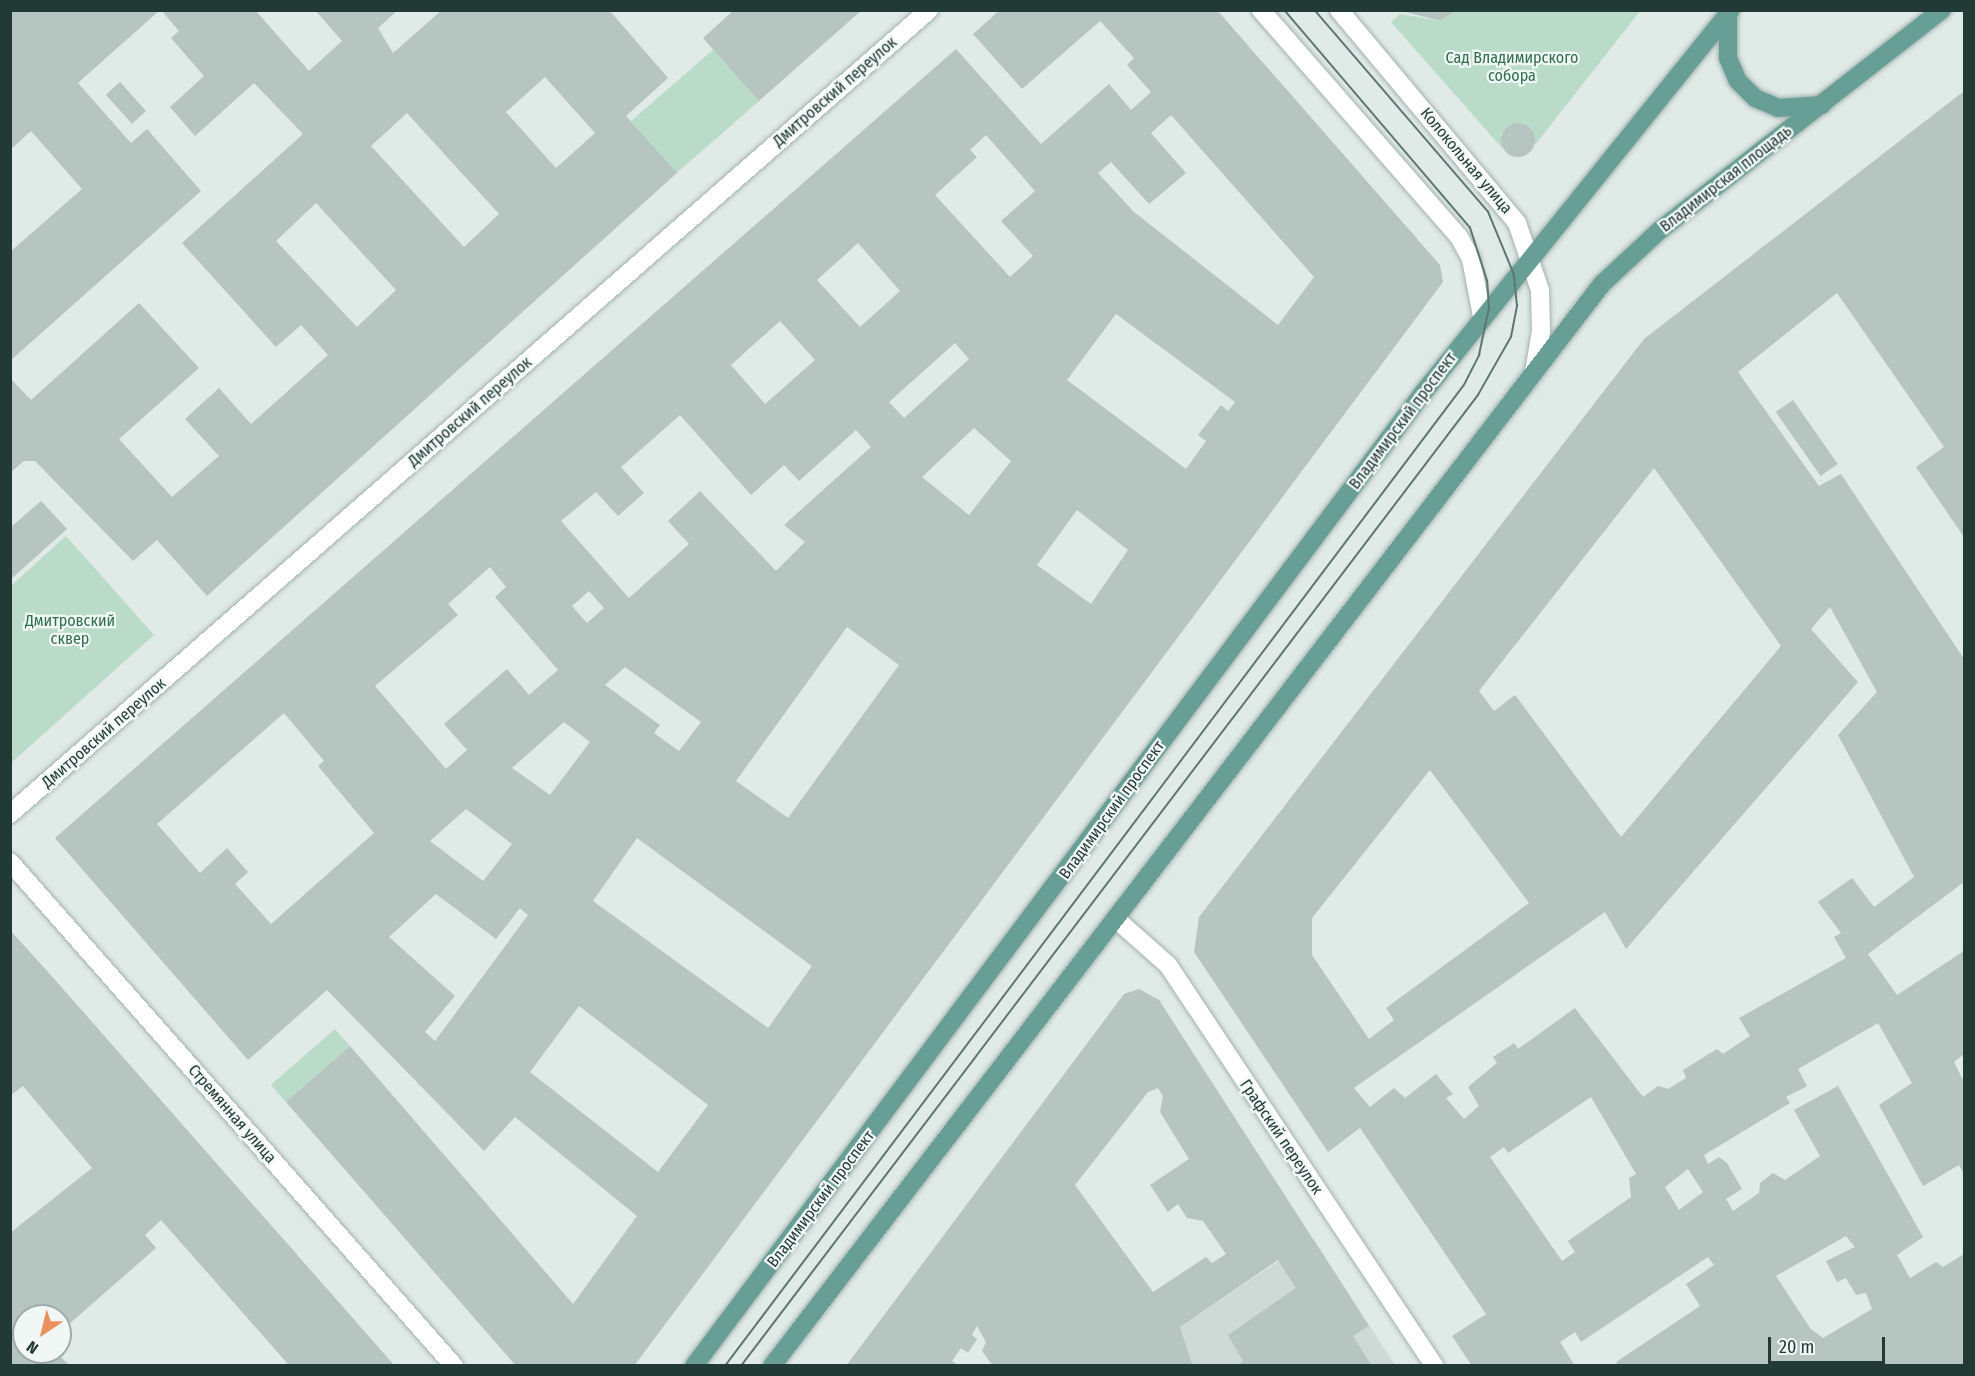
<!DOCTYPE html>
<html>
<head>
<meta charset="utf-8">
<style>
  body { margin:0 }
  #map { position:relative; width:1975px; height:1376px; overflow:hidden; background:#e0eae7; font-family:"Fira Sans Condensed",sans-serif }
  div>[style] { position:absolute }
  .built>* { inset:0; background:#cfdad6 }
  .green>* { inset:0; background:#badbc7; transform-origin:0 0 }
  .building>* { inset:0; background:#b6c5c0; transform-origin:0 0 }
  .round { border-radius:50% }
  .roads { filter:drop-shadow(0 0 2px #a3b2ae) drop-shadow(0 0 2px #a3b2ae) }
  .minor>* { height:18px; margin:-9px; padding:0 9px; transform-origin:9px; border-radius:9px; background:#fff }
  .major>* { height:18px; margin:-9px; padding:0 9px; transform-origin:9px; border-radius:9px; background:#679e96 }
  .tram>* { height:1.5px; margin:-0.75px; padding:0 0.75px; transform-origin:0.75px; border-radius:0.75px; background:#5c7672 }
  span { translate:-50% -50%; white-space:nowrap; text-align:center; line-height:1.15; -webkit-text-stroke:4.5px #f1f7f5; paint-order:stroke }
  .park-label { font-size:16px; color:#2e6e4f }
  .street-label { font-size:16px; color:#223a36 }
  .frame { position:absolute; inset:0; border:12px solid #223a36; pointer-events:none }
  .north { position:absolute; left:12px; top:1304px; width:60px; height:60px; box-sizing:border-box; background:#f1f7f5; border:2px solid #9eaba9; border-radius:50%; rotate:215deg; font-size:16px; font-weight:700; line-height:24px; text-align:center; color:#223a36 }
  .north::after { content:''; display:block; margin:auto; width:21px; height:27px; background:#eb915e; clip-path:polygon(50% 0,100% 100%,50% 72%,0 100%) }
  .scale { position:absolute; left:1768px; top:1337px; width:117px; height:27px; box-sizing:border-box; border:3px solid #223a36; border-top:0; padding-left:8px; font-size:18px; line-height:21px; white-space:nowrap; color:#223a36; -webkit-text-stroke:4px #f1f7f5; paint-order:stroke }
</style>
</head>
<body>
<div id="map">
  <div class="built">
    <i style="clip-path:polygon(1313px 1238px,1395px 1365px,1193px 1365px,1180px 1327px)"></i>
  </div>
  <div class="green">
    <i style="clip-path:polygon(1456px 10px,1640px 11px,1535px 145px,1533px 132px,1523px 123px,1510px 124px,1501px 134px,1502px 148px,1391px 22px,1400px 14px,1441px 21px)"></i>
    <i style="left:714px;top:49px;width:69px;height:110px;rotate:49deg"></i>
    <i style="clip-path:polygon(66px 536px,154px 635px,11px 763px,11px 586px)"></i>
    <i style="left:335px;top:1029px;width:23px;height:85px;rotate:49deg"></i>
  </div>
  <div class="building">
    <i style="clip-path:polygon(10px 10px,160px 10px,78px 83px,131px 143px,147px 129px,201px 191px,10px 361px,10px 252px,82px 189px,31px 131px,10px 150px)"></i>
    <i style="clip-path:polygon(evenodd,161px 10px,255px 10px,309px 71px,342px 41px,315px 10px,398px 10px,378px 28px,393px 53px,442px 10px,609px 10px,668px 78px,626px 116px,677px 173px,207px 596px,157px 540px,133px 561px,35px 461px,24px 461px,10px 473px,10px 378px,31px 400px,139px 303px,199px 368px,119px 439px,172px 497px,219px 456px,185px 419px,219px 388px,251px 424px,328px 355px,301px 325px,276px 347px,182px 243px,303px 134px,254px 83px,195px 136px,170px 107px,204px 76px,171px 38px,179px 31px,161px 10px,545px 77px,595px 133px,556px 168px,506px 112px,545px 77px,161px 10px,407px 113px,499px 214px,464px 247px,371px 146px,407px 113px,161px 10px,316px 203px,396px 290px,357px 327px,276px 241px,316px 203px)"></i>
    <i style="clip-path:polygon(734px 10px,862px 10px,759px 101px,703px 38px)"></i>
    <i style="clip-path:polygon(evenodd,1000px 10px,1217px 10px,1440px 265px,1443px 282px,634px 1366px,516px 1366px,286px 1102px,350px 1046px,573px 1304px,637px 1216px,515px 1117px,484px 1151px,327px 990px,248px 1060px,55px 838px,956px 49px,1041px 144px,1109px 84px,1131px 110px,1151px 92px,1127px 65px,1134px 58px,1100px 21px,1022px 89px,973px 34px,1000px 10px,1171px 115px,1314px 277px,1278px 325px,1134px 212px,1098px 173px,1111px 162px,1149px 204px,1186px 173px,1151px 133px,1171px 115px,1000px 10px,986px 135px,1035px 191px,1001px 221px,1033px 256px,1010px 277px,935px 195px,977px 157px,970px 150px,986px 135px,1000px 10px,858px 243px,900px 291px,860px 327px,817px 280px,858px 243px,1000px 10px,1116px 314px,1235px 402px,1228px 411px,1221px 405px,1198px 435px,1206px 441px,1186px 469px,1067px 380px,1116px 314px,1000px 10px,780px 321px,815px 360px,765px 404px,731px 365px,780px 321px,1000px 10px,955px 343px,969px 359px,904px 418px,889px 402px,955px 343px,1000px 10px,680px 415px,751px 495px,784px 465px,799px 481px,856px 430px,871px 447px,784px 525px,805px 542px,776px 571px,700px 491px,668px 521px,689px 544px,629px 598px,561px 521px,596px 492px,618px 516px,644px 493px,621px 467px,680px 415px,1000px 10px,974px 428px,1011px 461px,969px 515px,922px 477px,974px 428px,1000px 10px,1077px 510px,1128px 550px,1091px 604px,1037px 565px,1077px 510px,1000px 10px,490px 567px,506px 587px,495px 597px,558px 670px,529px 695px,507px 669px,444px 724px,467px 750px,446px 769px,375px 686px,458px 615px,448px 604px,490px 567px,1000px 10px,589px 591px,604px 608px,587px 623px,572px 606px,589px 591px,1000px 10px,847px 627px,899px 665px,788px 818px,736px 781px,847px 627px,1000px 10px,625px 667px,701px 722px,679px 751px,654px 733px,660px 725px,605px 685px,625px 667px,1000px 10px,284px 713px,324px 761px,318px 766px,374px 833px,271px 924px,235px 884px,248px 872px,227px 848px,200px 873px,157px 824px,284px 713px,1000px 10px,564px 722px,590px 742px,550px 795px,512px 768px,564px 722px,1000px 10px,466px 809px,512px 844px,483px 881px,430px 841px,466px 809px,1000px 10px,637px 838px,812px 966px,768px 1028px,593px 901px,637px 838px,1000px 10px,436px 894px,496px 939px,520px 908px,528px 915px,435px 1041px,425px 1032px,455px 996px,389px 937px,436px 894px,1000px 10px,579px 1006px,708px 1105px,658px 1172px,530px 1072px,579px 1006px)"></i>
    <i style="clip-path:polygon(1397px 10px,1456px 10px,1441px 21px)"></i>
    <i style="left:120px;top:82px;width:39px;height:19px;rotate:48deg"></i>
    <i style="clip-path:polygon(evenodd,1964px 91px,1964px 537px,1916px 467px,1944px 447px,1837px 293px,1738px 372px,1819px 486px,1841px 474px,1964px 659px,1964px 882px,1868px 954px,1897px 995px,1964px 951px,1964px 1054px,1954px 1062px,1964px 1082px,1964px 1174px,1959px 1165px,1923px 1186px,1879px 1105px,1912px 1083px,1878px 1023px,1798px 1069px,1807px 1086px,1786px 1097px,1790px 1103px,1704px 1155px,1708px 1164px,1719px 1157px,1727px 1163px,1742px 1189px,1726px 1199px,1733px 1211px,1759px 1193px,1760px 1183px,1773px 1173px,1785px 1180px,1820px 1156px,1794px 1110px,1838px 1086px,1923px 1237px,1897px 1255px,1910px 1278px,1936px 1262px,1943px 1267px,1964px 1254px,1964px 1366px,1619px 1366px,1616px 1362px,1700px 1306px,1686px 1284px,1714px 1265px,1708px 1257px,1581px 1342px,1575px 1332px,1560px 1342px,1575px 1366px,1472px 1366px,1452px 1336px,1486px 1314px,1360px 1128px,1328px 1152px,1194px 952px,1199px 917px,1644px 339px,1964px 91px,1654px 468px,1781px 646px,1621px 837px,1515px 695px,1494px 711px,1479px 691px,1654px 468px,1964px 91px,1830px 607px,1877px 692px,1838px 735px,1914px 877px,1874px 907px,1852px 878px,1818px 902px,1841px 933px,1834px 937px,1846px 958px,1739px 1018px,1750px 1036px,1723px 1054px,1717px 1049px,1683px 1070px,1686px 1078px,1668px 1089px,1658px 1086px,1643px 1097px,1575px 1008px,1518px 1049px,1514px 1043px,1493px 1057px,1497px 1063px,1468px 1087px,1479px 1106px,1464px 1119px,1446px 1098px,1453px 1094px,1436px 1074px,1405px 1098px,1394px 1088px,1370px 1107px,1354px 1088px,1605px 912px,1626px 949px,1858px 682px,1811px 629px,1830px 607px,1964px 91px,1430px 770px,1529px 903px,1386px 1008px,1394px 1020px,1369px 1039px,1312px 955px,1312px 918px,1430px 770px,1964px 91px,1591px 1097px,1636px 1174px,1629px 1178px,1631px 1197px,1568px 1241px,1575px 1252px,1562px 1261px,1490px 1157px,1504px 1147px,1508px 1153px,1591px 1097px,1964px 91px,1688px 1169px,1703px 1192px,1679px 1210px,1665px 1187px,1688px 1169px,1964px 91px,1846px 1236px,1855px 1247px,1826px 1261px,1837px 1282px,1846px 1278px,1856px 1295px,1866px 1293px,1872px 1309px,1823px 1338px,1810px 1328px,1776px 1276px,1846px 1236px)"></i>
    <i class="round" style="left:1501px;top:123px;width:34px;height:34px"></i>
    <i style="left:1793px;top:400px;width:78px;height:21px;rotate:55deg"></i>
    <i style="clip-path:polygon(41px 501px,67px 529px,10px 580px,10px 528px)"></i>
    <i style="clip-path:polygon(10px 930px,56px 981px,395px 1366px,284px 1366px,287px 1363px,161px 1220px,145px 1235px,156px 1248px,60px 1332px,60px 1316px,24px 1316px,24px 1352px,56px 1352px,70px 1366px,10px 1366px,10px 1233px,92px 1168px,23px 1086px,10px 1096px)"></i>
    <i style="clip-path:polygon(evenodd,1139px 989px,1159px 1000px,1369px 1326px,1353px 1336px,1372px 1366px,1238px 1366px,1243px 1361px,1228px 1335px,1296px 1288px,1278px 1260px,1180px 1327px,1193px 1366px,993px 1366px,982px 1351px,986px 1342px,977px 1326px,972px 1335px,977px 1339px,968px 1353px,961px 1348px,952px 1361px,959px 1366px,846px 1366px,1124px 994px,1139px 989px,1158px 1088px,1163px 1096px,1160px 1112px,1189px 1159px,1150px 1185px,1168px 1212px,1178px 1204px,1187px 1218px,1203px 1221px,1226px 1254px,1212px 1263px,1206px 1257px,1153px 1292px,1075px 1185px,1148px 1092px,1158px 1088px)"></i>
  </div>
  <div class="roads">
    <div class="minor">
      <i style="left:1261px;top:10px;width:301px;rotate:48.9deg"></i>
      <i style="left:1459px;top:237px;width:25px;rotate:61deg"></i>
      <i style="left:1471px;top:259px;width:58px;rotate:79.1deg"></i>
      <i style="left:1339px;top:10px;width:278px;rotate:50.1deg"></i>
      <i style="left:1517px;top:223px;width:71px;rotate:71.1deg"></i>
      <i style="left:1540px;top:290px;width:41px;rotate:88.6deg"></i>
      <i style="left:1541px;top:331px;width:42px;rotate:99.7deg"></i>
      <i style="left:10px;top:814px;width:1221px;rotate:-41.18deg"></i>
      <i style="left:10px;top:862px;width:672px;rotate:48.62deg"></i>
      <i style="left:1116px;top:919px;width:69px;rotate:41.5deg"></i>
      <i style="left:1168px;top:965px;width:481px;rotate:56.4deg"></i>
    </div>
    <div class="major">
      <i style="left:1728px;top:14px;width:44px;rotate:90deg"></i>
      <i style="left:1728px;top:58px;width:25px;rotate:67deg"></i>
      <i style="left:1738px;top:81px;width:24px;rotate:45deg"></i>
      <i style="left:1755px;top:98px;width:25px;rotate:23deg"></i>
      <i style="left:1778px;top:108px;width:44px;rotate:-3.9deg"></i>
      <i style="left:694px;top:1366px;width:1216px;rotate:-53.16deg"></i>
      <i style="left:1423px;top:393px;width:491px;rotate:-51.2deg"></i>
      <i style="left:772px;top:1366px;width:1364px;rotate:-52.51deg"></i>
      <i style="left:1602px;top:284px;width:79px;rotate:-43deg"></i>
      <i style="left:1660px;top:230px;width:358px;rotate:-38deg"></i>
    </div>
  </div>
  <div class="tram">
    <i style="left:725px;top:1366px;width:1228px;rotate:-53.01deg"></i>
    <i style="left:1464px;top:385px;width:34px;rotate:-63deg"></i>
    <i style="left:1479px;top:355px;width:48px;rotate:-78deg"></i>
    <i style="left:1489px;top:308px;width:27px;rotate:-94deg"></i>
    <i style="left:1487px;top:281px;width:56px;rotate:-107.8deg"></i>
    <i style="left:1470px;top:228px;width:287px;rotate:-130.5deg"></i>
    <i style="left:741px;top:1366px;width:1219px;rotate:-52.8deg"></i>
    <i style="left:1478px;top:395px;width:67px;rotate:-60.4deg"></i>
    <i style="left:1511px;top:337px;width:32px;rotate:-79deg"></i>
    <i style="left:1517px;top:306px;width:31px;rotate:-96deg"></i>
    <i style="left:1514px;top:275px;width:68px;rotate:-112.4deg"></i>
    <i style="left:1488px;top:212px;width:267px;rotate:-130.7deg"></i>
  </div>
  <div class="park-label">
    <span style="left:1512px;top:67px">Сад Владимирского<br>собора</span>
    <span style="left:70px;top:630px">Дмитровский<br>сквер</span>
  </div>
  <div class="street-label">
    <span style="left:835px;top:92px;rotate:-41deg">Дмитровский переулок</span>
    <span style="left:1466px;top:161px;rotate:50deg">Колокольная улица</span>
    <span style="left:1726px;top:179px;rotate:-38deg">Владимирская площадь</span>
    <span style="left:470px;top:412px;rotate:-41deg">Дмитровский переулок</span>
    <span style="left:1403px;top:421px;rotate:-53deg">Владимирский проспект</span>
    <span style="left:104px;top:733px;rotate:-41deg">Дмитровский переулок</span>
    <span style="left:1112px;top:810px;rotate:-54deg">Владимирский проспект</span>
    <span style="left:232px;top:1114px;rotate:49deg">Стремянная улица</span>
    <span style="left:1281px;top:1137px;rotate:56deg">Графский переулок</span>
    <span style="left:821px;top:1199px;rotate:-53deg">Владимирский проспект</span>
  </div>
  <div class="frame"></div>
  <div class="north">N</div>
  <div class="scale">20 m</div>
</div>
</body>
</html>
